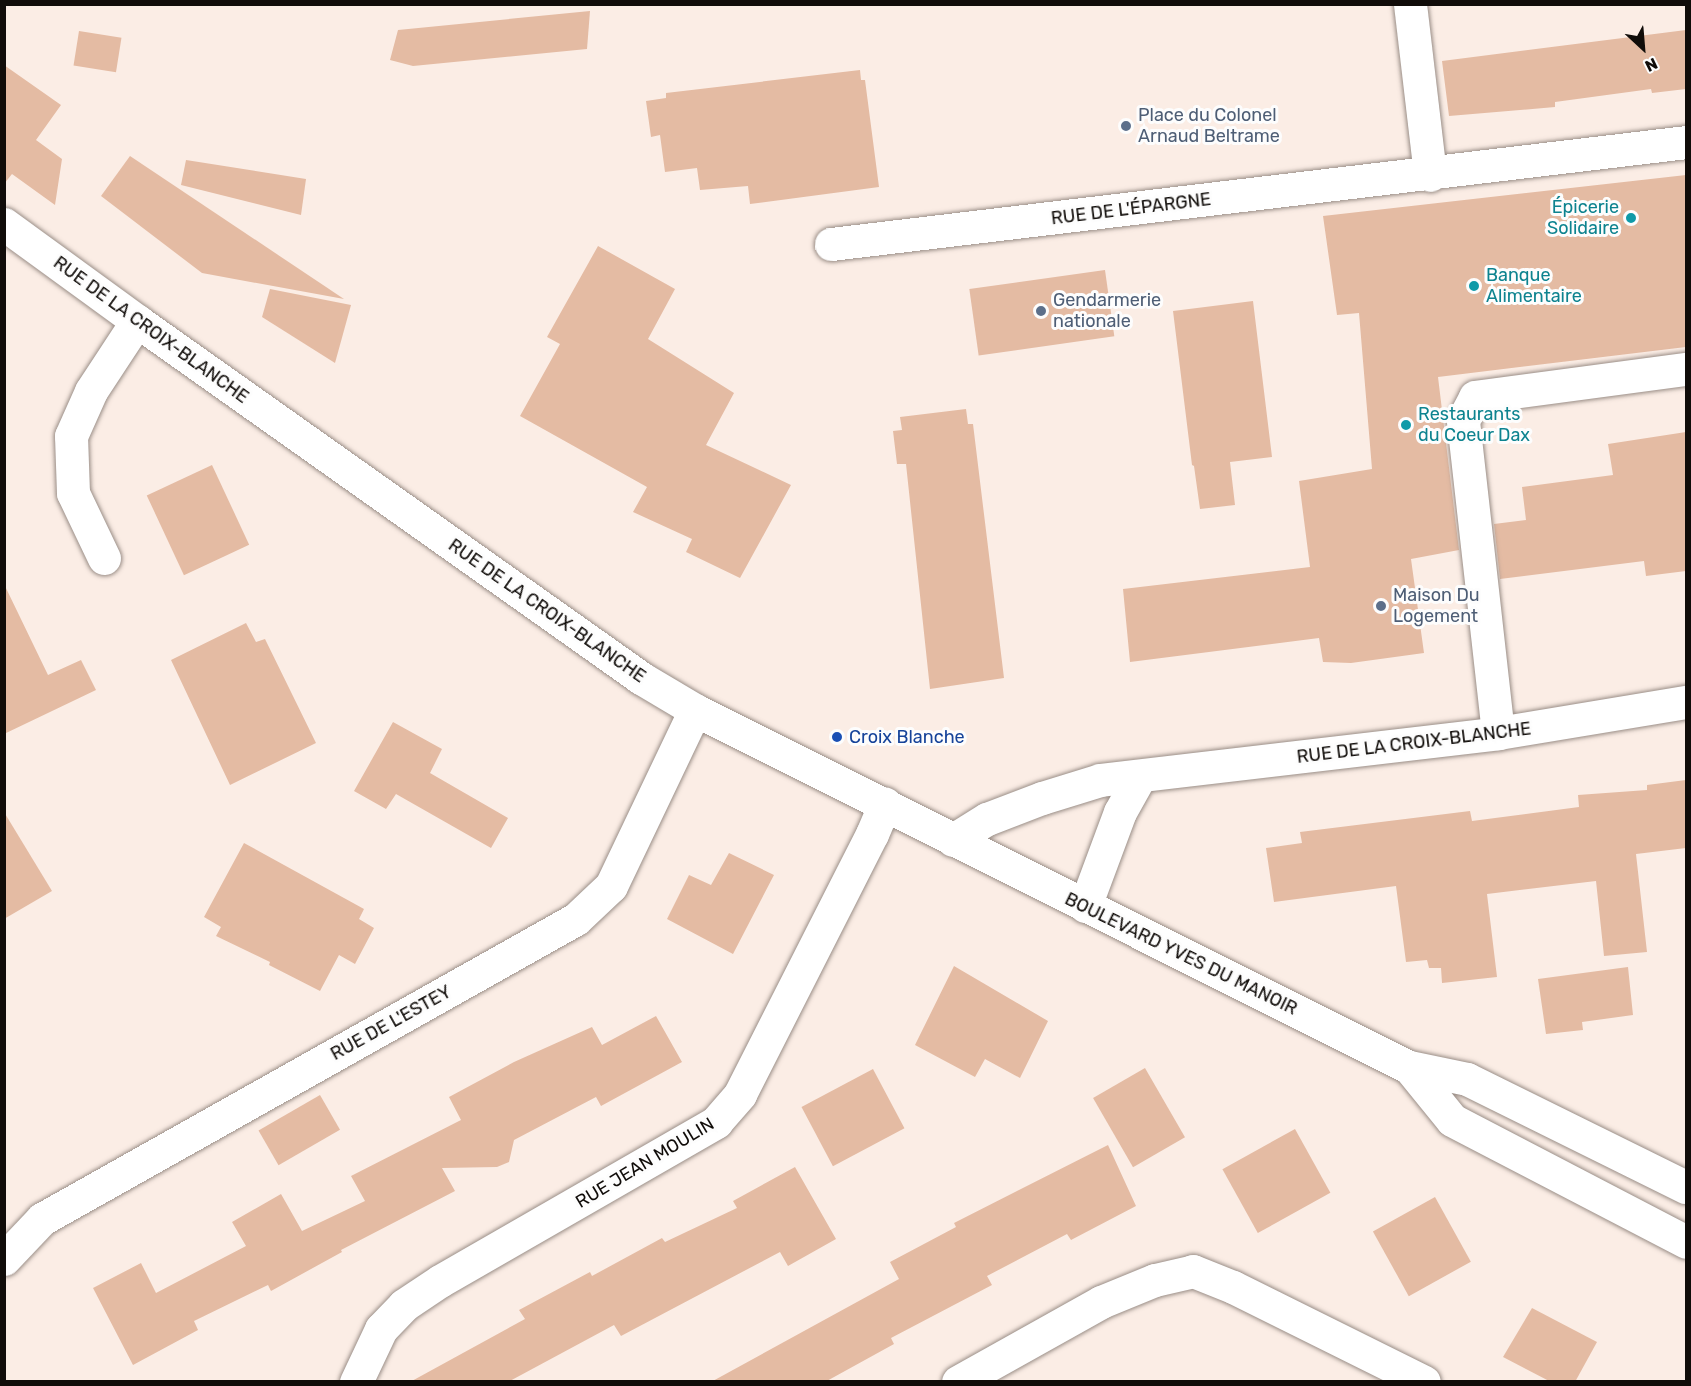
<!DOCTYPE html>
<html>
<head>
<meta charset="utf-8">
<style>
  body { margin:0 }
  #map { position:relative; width:1691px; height:1386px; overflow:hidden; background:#fbede5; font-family:Rubik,sans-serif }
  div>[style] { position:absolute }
  .building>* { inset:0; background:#e4bba3; transform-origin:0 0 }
  .roads { filter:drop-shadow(0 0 2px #9a8e87) drop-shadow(0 0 2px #9a8e87) }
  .minor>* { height:33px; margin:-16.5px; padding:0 16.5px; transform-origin:16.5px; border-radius:16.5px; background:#fff }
  .secondary>* { height:33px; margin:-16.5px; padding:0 16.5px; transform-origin:16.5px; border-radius:16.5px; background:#fff }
  .dots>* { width:16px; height:16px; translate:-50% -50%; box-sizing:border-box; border:3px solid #fdfdfd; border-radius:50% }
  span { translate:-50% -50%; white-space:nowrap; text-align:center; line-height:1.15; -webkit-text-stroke:6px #fdfdfd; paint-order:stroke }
  .service-label { font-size:18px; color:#4e5e75 }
  .left { translate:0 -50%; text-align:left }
  .culture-label { font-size:18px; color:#0d838f }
  .right { translate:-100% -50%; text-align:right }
  .street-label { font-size:18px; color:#100c09 }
  .transit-label { font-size:18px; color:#164399 }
  .frame { position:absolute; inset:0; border:6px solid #100c09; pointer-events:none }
  .north { position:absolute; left:1613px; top:18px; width:60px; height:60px; -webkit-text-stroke:4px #fdfdfd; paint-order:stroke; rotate:154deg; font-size:16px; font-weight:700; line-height:24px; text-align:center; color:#100c09 }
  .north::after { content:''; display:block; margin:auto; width:21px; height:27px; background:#100c09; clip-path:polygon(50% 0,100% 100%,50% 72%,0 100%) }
</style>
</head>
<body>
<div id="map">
  <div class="building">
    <i style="clip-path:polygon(590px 11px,587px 49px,413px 66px,390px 60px,398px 30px)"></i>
    <i style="clip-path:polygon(1686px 30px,1686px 89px,1652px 93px,1651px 89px,1555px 102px,1555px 107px,1449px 116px,1442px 61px)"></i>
    <i style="left:79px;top:31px;width:43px;height:35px;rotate:9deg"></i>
    <i style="clip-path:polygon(4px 65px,61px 105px,36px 140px,62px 159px,55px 205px,12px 174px,4px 184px)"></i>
    <i style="clip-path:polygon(860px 70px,861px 80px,865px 80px,879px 187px,750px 204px,748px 186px,700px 190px,697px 168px,665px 172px,660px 135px,651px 137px,646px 101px,666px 98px,666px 93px)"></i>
    <i style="clip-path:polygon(130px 156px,344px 299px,202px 273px,101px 196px)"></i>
    <i style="clip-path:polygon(186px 160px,306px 179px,301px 215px,181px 185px)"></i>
    <i style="clip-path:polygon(1686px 175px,1686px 347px,1438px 377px,1459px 550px,1411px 559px,1424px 653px,1351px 663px,1323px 662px,1319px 638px,1130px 662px,1123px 589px,1310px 567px,1299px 481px,1372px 469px,1359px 313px,1337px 315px,1323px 216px)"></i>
    <i style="clip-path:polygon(598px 246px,675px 289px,648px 339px,734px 393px,706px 445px,791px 485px,740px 578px,686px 552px,692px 539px,633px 512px,647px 487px,520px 416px,560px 344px,547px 337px)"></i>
    <i style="left:1105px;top:270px;width:67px;height:137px;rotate:82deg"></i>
    <i style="clip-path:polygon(270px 289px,351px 305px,335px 363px,262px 317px)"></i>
    <i style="clip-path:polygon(1253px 301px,1272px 457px,1230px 462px,1235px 505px,1200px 509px,1194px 466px,1192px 465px,1173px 311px)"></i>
    <i style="clip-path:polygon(966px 409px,968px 424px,973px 424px,1004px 678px,930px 689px,906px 464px,897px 464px,893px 431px,902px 430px,900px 417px)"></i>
    <i style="clip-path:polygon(1686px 432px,1686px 571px,1646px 576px,1644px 561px,1500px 579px,1494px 524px,1526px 520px,1522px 487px,1613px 475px,1608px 444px)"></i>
    <i style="left:212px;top:465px;width:88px;height:72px;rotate:65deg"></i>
    <i style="clip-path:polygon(4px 584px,48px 675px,81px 660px,96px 690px,4px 734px)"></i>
    <i style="clip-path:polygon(246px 623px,256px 642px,265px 639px,316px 743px,230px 785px,171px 660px)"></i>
    <i style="clip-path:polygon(393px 722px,442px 749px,430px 773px,508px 818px,491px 848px,396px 794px,386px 809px,354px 791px)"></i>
    <i style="clip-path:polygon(1686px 780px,1686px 848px,1636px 854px,1647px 952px,1604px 956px,1596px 881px,1487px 894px,1497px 977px,1442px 983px,1441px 968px,1429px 968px,1427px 960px,1406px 962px,1396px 886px,1274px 902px,1266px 848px,1302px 843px,1300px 832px,1470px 811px,1472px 821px,1579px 807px,1578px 795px,1647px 790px,1647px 785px)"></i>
    <i style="clip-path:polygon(4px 812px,52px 891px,4px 919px)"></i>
    <i style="clip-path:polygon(244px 843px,364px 909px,359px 919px,374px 928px,355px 964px,339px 955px,320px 991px,269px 965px,270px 962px,216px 936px,221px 927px,204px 917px)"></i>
    <i style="clip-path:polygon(729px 853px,774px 875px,733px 954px,667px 919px,689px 875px,711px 885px)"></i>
    <i style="clip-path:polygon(954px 966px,1048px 1021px,1020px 1078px,985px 1059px,975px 1077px,915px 1045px)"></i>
    <i style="clip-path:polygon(1628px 967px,1633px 1015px,1582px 1022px,1583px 1030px,1546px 1034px,1538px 979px)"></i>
    <i style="clip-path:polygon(656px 1016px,682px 1062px,601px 1106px,596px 1097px,514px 1140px,509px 1162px,497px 1167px,442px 1168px,455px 1191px,341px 1250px,342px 1252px,271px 1291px,268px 1285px,194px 1321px,198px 1330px,133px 1365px,93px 1288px,141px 1263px,156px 1293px,246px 1246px,232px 1222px,281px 1194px,302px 1231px,365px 1201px,351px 1176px,461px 1120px,449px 1097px,514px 1062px,592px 1027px,602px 1045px)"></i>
    <i style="left:1145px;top:1068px;width:80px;height:60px;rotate:60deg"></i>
    <i style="left:873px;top:1069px;width:67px;height:81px;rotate:62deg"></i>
    <i style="left:320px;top:1095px;width:40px;height:71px;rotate:60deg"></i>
    <i style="left:1295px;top:1129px;width:73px;height:83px;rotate:61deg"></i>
    <i style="clip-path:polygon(1108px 1145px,1136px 1206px,1071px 1240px,1067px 1234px,987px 1276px,992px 1285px,891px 1338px,894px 1344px,825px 1382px,711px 1382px,899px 1279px,890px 1262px,956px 1227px,954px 1223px)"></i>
    <i style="clip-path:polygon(795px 1167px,836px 1239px,788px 1266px,780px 1252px,621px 1336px,614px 1325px,508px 1382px,410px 1382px,525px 1319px,519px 1310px,590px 1272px,592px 1276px,662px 1238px,665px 1242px,737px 1208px,733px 1201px)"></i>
    <i style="left:1435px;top:1197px;width:74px;height:71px;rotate:61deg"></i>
    <i style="clip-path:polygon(1532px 1308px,1597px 1342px,1575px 1382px,1551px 1382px,1503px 1357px)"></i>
  </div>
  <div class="roads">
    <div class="minor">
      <i style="left:1410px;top:4px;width:172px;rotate:83.3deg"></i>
      <i style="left:831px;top:244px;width:861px;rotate:-6.8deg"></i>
      <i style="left:104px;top:558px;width:72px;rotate:-115.5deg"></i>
      <i style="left:73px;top:493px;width:57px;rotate:-92deg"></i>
      <i style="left:71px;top:436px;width:49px;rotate:-66deg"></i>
      <i style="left:91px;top:391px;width:84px;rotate:-56.7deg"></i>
      <i style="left:1498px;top:733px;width:315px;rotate:-96.4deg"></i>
      <i style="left:1463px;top:420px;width:26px;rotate:-62deg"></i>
      <i style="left:1475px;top:397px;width:213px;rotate:-7.6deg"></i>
      <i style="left:953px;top:840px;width:40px;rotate:-32deg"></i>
      <i style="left:987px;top:819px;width:59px;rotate:-20.9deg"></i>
      <i style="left:1042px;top:798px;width:61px;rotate:-17.2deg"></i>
      <i style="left:1100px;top:780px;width:401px;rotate:-6.7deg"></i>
      <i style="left:1498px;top:733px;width:191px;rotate:-9.4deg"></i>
      <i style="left:1085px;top:906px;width:100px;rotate:-69.6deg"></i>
      <i style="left:1120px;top:812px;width:41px;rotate:-60.9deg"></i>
      <i style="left:4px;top:1259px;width:55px;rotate:-46.5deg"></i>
      <i style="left:42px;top:1219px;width:612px;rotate:-29.33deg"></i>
      <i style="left:576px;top:919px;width:48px;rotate:-43.3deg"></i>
      <i style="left:611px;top:886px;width:195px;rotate:-64.5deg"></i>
      <i style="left:356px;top:1382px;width:59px;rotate:-64.7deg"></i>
      <i style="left:381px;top:1329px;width:33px;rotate:-46deg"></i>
      <i style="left:404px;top:1305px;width:43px;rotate:-33.7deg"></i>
      <i style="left:440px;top:1281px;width:319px;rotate:-29.9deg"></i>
      <i style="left:716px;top:1122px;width:37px;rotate:-49deg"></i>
      <i style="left:740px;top:1094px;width:292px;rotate:-63.1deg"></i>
      <i style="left:872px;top:834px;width:33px;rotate:-67deg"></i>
      <i style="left:958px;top:1382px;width:164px;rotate:-29.2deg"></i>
      <i style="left:1101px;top:1302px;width:58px;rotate:-22.2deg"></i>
      <i style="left:1155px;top:1280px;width:39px;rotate:-13deg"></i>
      <i style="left:1193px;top:1271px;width:43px;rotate:21.8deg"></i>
      <i style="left:1233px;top:1287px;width:213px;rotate:26.4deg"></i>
    </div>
    <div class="secondary">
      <i style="left:4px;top:224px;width:165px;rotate:36.1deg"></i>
      <i style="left:137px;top:321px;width:618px;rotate:35.31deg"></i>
      <i style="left:641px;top:678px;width:63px;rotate:30.7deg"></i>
      <i style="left:695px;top:710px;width:798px;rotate:26.57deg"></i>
      <i style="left:1409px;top:1067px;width:59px;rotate:11.7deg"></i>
      <i style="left:1467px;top:1079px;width:244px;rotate:26.3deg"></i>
      <i style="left:1409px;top:1067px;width:68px;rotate:50.9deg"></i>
      <i style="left:1452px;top:1120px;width:264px;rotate:27.5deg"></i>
    </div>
  </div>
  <div class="dots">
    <i style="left:1126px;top:126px;background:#5c6f8a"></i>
    <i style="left:1631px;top:218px;background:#0f9aa8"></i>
    <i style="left:1474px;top:286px;background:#0f9aa8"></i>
    <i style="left:1041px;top:311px;background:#5c6f8a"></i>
    <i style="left:1406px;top:425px;background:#0f9aa8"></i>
    <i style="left:1381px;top:606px;background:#5c6f8a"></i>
    <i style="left:837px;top:737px;background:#1a4fb4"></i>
  </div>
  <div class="service-label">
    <span class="left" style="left:1138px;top:126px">Place du Colonel<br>Arnaud Beltrame</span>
    <span class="left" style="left:1053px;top:311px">Gendarmerie<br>nationale</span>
    <span class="left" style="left:1393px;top:606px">Maison Du<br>Logement</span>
  </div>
  <div class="culture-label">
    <span class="right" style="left:1619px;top:218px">Épicerie<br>Solidaire</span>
    <span class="left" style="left:1486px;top:286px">Banque<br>Alimentaire</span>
    <span class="left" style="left:1418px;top:425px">Restaurants<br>du Coeur Dax</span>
  </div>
  <div class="street-label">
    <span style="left:1131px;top:209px;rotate:-7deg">RUE DE L'ÉPARGNE</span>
    <span style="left:151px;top:330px;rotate:36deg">RUE DE LA CROIX-BLANCHE</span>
    <span style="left:547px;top:611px;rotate:35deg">RUE DE LA CROIX-BLANCHE</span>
    <span style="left:1414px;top:743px;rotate:-7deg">RUE DE LA CROIX-BLANCHE</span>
    <span style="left:1181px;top:954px;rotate:26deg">BOULEVARD YVES DU MANOIR</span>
    <span style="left:391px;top:1023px;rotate:-29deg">RUE DE L'ESTEY</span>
    <span style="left:645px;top:1163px;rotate:-31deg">RUE JEAN MOULIN</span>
  </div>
  <div class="transit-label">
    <span class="left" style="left:849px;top:737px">Croix Blanche</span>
  </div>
  <div class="frame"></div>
  <div class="north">N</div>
</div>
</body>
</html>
